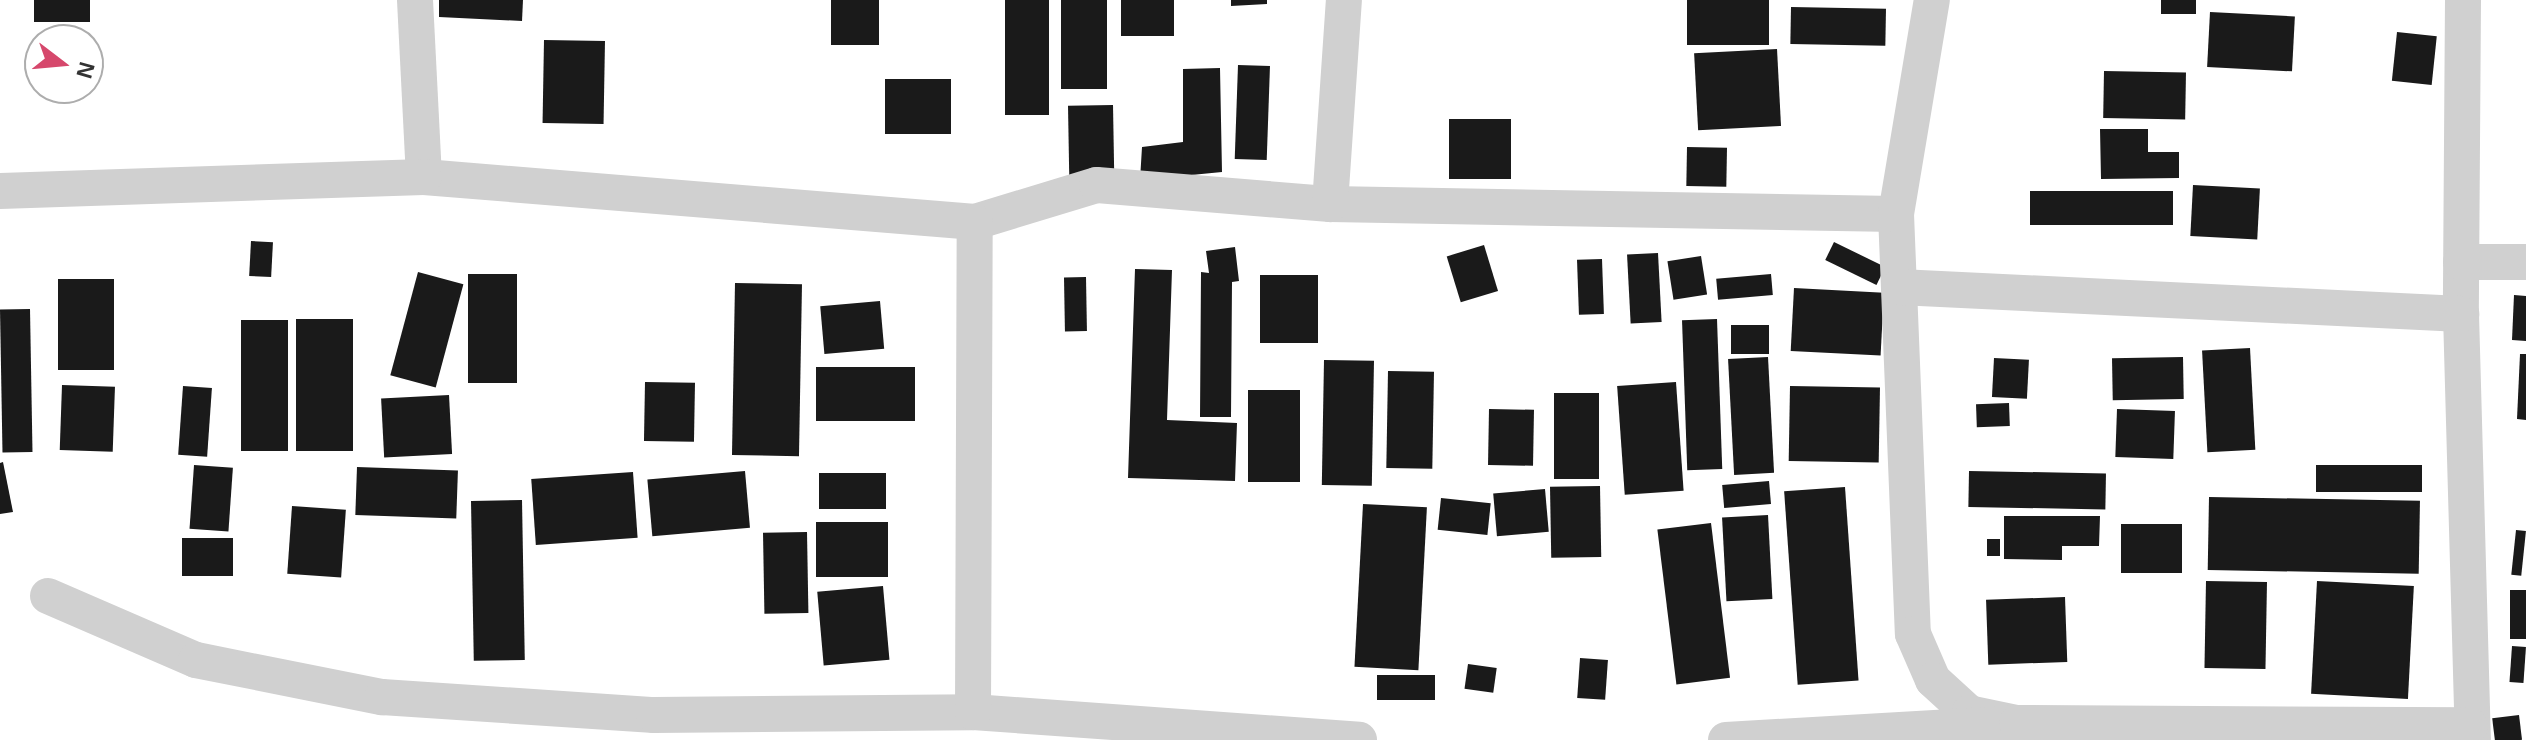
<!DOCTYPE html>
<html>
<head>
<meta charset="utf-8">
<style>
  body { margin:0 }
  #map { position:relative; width:2526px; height:740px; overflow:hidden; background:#fff; font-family:Helvetica,sans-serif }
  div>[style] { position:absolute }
  .building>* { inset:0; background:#1a1a1a; transform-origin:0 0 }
  .street>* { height:36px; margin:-18px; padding:0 18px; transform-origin:18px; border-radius:18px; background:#d0d0d0 }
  span { translate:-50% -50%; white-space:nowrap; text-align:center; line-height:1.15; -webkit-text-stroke:8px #fff; paint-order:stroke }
  .north { position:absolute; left:24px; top:24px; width:80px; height:80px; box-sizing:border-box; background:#fff; border:2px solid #adadad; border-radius:50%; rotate:106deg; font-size:22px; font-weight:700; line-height:32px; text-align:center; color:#333 }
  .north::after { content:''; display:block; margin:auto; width:28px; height:36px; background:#d6486c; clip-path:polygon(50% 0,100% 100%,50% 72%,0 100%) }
</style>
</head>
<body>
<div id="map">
  <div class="building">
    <i style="left:34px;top:0;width:56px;height:22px"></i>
    <i style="clip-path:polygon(439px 0,523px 0,522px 21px,439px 17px)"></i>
    <i style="left:831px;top:0;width:48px;height:45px"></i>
    <i style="left:1005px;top:0;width:44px;height:115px"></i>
    <i style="left:1061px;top:0;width:46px;height:89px"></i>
    <i style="left:1121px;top:0;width:53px;height:36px"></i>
    <i style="clip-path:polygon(1231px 0,1267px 0,1267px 4px,1231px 6px)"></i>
    <i style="left:1687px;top:0;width:82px;height:45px"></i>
    <i style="left:2161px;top:0;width:35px;height:14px"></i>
    <i style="left:1791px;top:7px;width:95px;height:37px;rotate:1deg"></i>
    <i style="left:2210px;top:12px;width:85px;height:55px;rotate:3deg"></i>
    <i style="left:2397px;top:32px;width:40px;height:49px;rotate:6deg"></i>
    <i style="left:544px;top:40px;width:61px;height:83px;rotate:1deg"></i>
    <i style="left:1777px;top:49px;width:77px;height:83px;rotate:87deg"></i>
    <i style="left:1238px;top:65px;width:32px;height:94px;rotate:2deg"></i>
    <i style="clip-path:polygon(1220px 68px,1222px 172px,1140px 180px,1142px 147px,1183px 142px,1183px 69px)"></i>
    <i style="left:2104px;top:71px;width:82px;height:47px;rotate:1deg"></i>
    <i style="left:885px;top:79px;width:66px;height:55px"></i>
    <i style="left:1113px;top:105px;width:70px;height:45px;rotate:89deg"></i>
    <i style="left:1449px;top:119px;width:62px;height:60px"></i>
    <i style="clip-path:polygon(2100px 129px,2148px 129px,2148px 152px,2179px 152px,2179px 178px,2101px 179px)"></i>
    <i style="left:1687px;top:147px;width:40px;height:39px;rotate:1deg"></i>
    <i style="left:2193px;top:185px;width:67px;height:51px;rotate:3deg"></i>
    <i style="left:2030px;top:191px;width:143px;height:34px"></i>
    <i style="left:251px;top:241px;width:22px;height:35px;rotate:3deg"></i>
    <i style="left:1834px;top:242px;width:57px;height:20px;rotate:26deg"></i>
    <i style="left:1484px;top:245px;width:48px;height:39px;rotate:73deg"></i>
    <i style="clip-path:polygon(1235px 247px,1239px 281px,1232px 282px,1231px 417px,1200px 417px,1201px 272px,1209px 273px,1206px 251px)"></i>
    <i style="left:1658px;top:253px;width:69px;height:31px;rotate:87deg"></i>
    <i style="left:1701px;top:256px;width:39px;height:34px;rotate:81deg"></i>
    <i style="left:1602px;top:259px;width:55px;height:25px;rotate:88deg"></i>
    <i style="clip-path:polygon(1135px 269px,1172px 270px,1167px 420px,1237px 423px,1235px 481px,1128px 478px)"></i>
    <i style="left:418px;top:272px;width:47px;height:107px;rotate:15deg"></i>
    <i style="left:468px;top:274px;width:49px;height:109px"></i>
    <i style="left:1771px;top:274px;width:21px;height:55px;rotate:85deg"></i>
    <i style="left:1318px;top:275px;width:68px;height:58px;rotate:90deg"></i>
    <i style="left:1086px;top:277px;width:54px;height:22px;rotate:89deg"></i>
    <i style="left:58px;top:279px;width:56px;height:91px"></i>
    <i style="left:735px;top:283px;width:67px;height:172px;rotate:1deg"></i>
    <i style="left:1794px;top:288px;width:90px;height:63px;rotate:3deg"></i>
    <i style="clip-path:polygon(2514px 295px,2526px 296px,2526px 341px,2512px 340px)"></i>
    <i style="left:880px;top:301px;width:48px;height:60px;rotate:85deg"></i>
    <i style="left:30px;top:309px;width:143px;height:30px;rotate:89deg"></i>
    <i style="left:296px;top:319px;width:57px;height:132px"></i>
    <i style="left:1717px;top:319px;width:150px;height:35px;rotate:88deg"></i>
    <i style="left:288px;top:320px;width:131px;height:47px;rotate:90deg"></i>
    <i style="left:1731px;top:325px;width:38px;height:29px"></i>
    <i style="left:2250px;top:348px;width:102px;height:48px;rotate:87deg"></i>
    <i style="clip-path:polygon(2520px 354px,2526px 354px,2526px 420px,2517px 419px)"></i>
    <i style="left:1768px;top:357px;width:116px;height:40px;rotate:87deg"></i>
    <i style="left:2183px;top:357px;width:42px;height:71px;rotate:89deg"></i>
    <i style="left:1994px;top:358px;width:35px;height:39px;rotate:3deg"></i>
    <i style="left:1324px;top:360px;width:50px;height:125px;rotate:1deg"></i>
    <i style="left:915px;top:367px;width:54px;height:99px;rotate:90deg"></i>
    <i style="left:1388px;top:371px;width:46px;height:97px;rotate:1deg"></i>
    <i style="left:645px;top:382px;width:50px;height:59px;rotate:1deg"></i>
    <i style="left:1676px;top:382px;width:109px;height:59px;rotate:86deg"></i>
    <i style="left:62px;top:385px;width:53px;height:65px;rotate:2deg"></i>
    <i style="left:183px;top:386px;width:29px;height:69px;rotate:4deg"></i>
    <i style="left:1790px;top:386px;width:90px;height:75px;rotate:1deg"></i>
    <i style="left:1248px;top:390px;width:52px;height:92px"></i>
    <i style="left:1554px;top:393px;width:45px;height:86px"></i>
    <i style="left:449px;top:395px;width:59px;height:68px;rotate:87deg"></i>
    <i style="left:2009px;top:403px;width:23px;height:33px;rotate:88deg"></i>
    <i style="left:1489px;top:409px;width:45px;height:56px;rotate:1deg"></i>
    <i style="left:2117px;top:409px;width:58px;height:48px;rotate:2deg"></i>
    <i style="clip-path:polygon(3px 462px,13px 512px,0 514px,0 463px)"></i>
    <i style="left:194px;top:465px;width:39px;height:64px;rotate:4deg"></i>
    <i style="left:2316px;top:465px;width:106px;height:27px"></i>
    <i style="left:357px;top:467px;width:101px;height:48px;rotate:2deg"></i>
    <i style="left:745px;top:471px;width:57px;height:98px;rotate:85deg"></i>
    <i style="left:1969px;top:471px;width:137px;height:36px;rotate:1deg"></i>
    <i style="left:633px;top:472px;width:66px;height:102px;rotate:86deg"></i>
    <i style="left:819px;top:473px;width:67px;height:36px"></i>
    <i style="left:1769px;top:481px;width:23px;height:47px;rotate:85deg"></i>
    <i style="left:1600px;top:486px;width:71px;height:50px;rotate:89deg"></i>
    <i style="left:1845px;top:487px;width:194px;height:61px;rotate:86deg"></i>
    <i style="left:1545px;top:489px;width:43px;height:52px;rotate:85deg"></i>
    <i style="left:2209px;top:497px;width:211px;height:73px;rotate:1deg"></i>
    <i style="left:1441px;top:498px;width:50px;height:32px;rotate:6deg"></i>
    <i style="left:522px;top:500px;width:160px;height:51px;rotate:89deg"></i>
    <i style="left:1363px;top:504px;width:64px;height:163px;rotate:3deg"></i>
    <i style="left:292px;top:506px;width:54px;height:68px;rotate:4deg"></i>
    <i style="left:1768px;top:515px;width:84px;height:46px;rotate:87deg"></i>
    <i style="clip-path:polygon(2004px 516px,2100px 516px,2099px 546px,2062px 546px,2062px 560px,2004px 559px)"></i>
    <i style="left:888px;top:522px;width:55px;height:72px;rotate:90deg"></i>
    <i style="left:1711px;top:523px;width:156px;height:54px;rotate:83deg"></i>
    <i style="left:2121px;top:524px;width:61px;height:49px"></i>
    <i style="left:2516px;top:530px;width:10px;height:45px;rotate:6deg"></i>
    <i style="left:807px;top:532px;width:81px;height:44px;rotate:89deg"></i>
    <i style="left:182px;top:538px;width:51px;height:38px"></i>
    <i style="left:1987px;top:539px;width:13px;height:17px"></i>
    <i style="left:2206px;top:581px;width:61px;height:87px;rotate:1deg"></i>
    <i style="left:2317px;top:581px;width:97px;height:113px;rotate:3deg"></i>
    <i style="left:883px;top:586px;width:74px;height:66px;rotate:85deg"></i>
    <i style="left:2526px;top:590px;width:49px;height:16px;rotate:90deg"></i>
    <i style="left:2065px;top:597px;width:65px;height:79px;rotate:88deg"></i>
    <i style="left:2512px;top:646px;width:14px;height:36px;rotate:4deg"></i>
    <i style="left:1580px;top:658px;width:28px;height:40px;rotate:4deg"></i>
    <i style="left:1468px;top:664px;width:29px;height:25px;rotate:8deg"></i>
    <i style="left:1435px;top:675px;width:25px;height:58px;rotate:90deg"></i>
    <i style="left:2519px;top:715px;width:25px;height:27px;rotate:83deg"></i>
  </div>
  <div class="street">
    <i style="left:415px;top:0;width:177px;rotate:87.1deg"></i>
    <i style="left:424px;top:177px;width:553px;rotate:4.67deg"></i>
    <i style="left:975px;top:222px;width:127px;rotate:-16.9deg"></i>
    <i style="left:1097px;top:185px;width:234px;rotate:4.7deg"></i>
    <i style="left:1330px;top:204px;width:566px;rotate:1.01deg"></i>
    <i style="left:1896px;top:214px;width:420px;rotate:87.7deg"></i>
    <i style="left:1913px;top:634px;width:50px;rotate:66.5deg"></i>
    <i style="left:1933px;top:680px;width:49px;rotate:42.5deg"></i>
    <i style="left:1969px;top:713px;width:49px;rotate:11.8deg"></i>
    <i style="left:2463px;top:0;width:314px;rotate:90.4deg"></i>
    <i style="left:2461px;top:314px;width:426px;rotate:88.4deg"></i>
    <i style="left:0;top:191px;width:424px;rotate:-1.9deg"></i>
    <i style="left:1330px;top:204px;width:204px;rotate:-86.1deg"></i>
    <i style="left:1896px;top:214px;width:217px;rotate:-80.5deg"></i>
    <i style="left:2461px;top:262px;width:65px"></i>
    <i style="left:1899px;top:287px;width:563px;rotate:2.75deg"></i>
    <i style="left:48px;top:596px;width:161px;rotate:23.4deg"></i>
    <i style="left:196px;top:660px;width:190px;rotate:11.3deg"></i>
    <i style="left:382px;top:697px;width:273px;rotate:3.8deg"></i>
    <i style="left:654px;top:715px;width:319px;rotate:-0.5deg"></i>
    <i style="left:973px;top:712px;width:387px;rotate:4.1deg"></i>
    <i style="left:973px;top:712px;width:490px;rotate:-89.8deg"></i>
    <i style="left:1726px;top:740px;width:291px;rotate:-3.3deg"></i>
    <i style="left:2017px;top:723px;width:453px;rotate:0.3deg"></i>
  </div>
  <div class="north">N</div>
</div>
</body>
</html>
